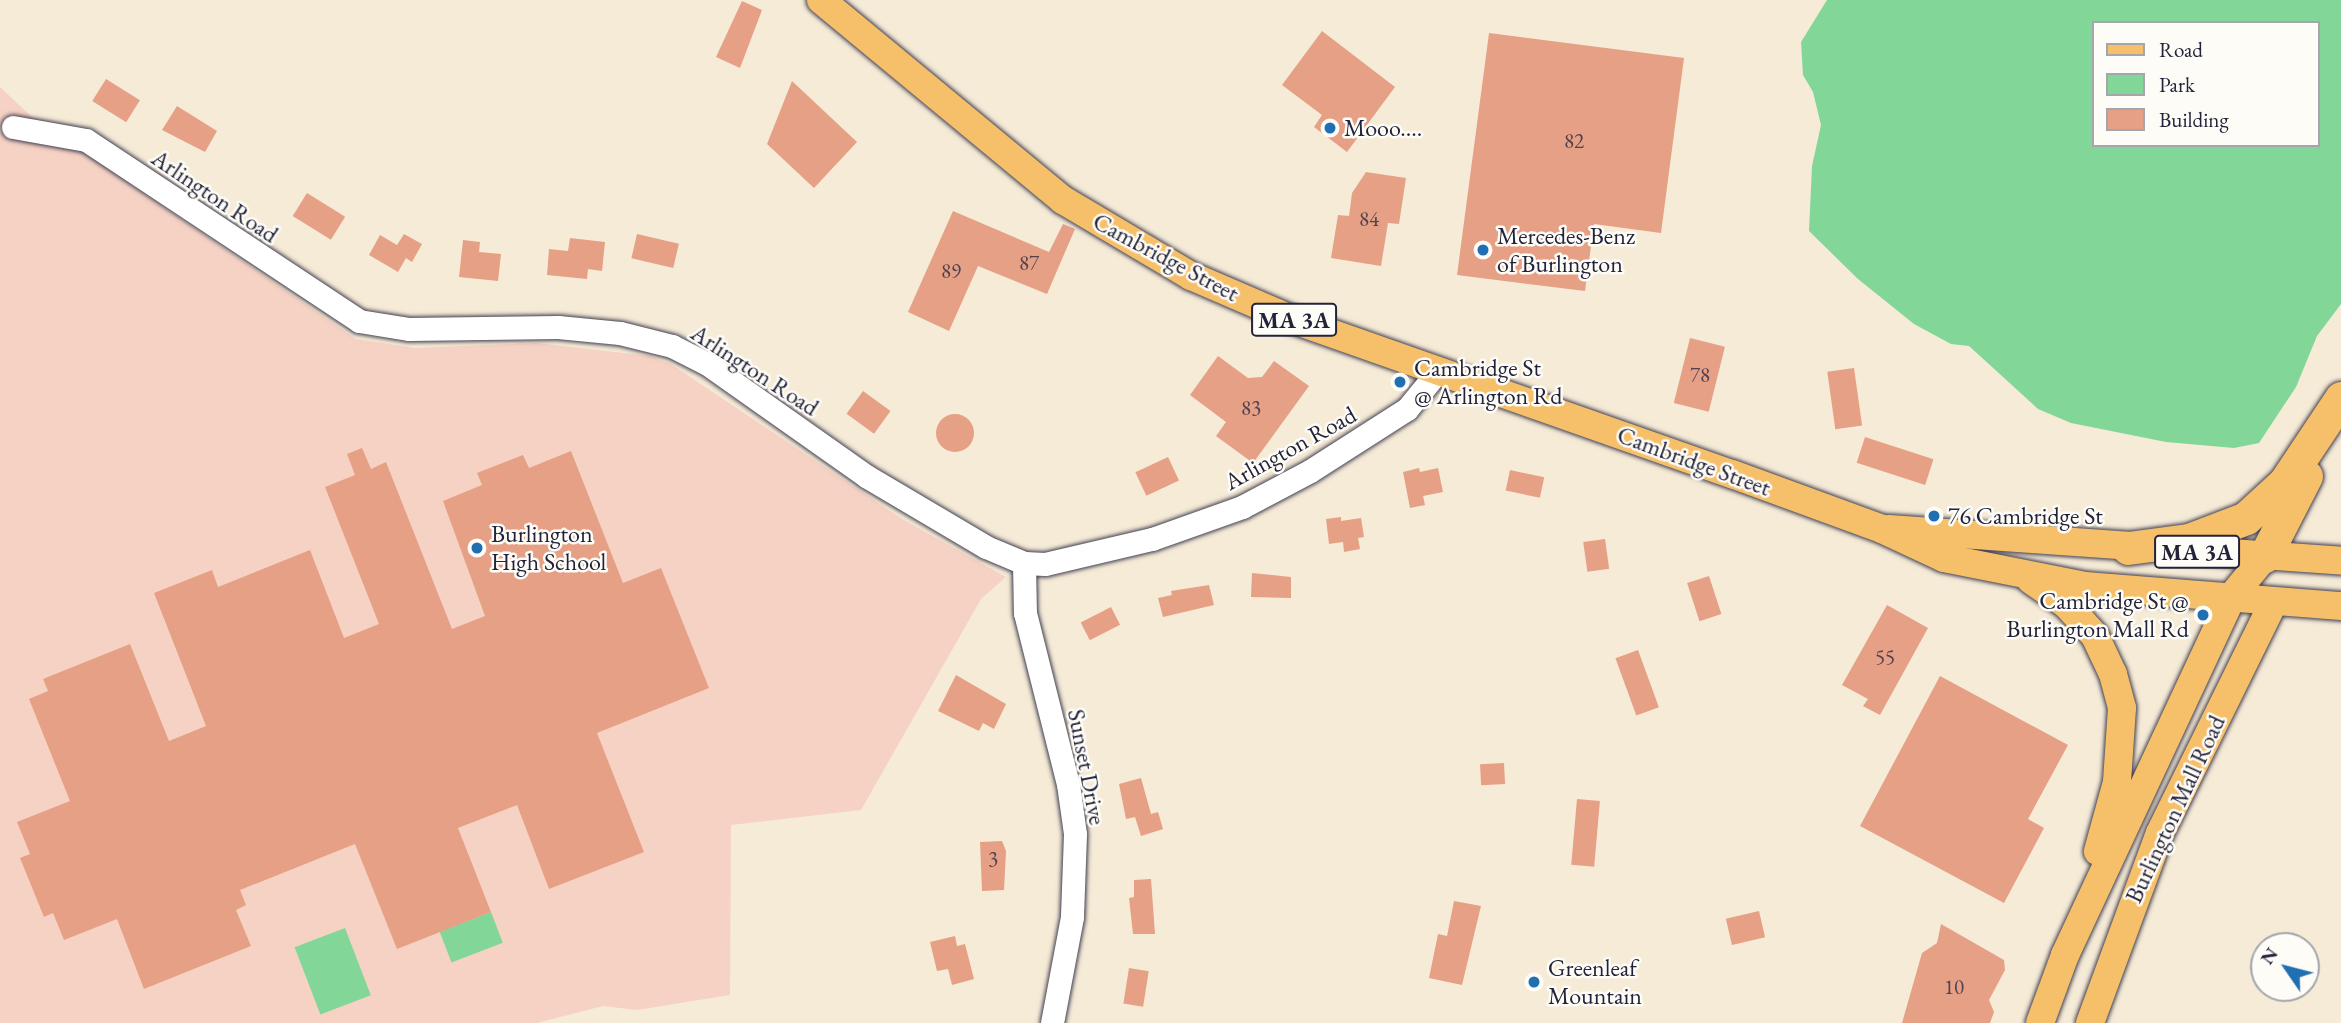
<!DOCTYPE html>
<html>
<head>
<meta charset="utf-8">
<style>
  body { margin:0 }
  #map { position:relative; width:2341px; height:1023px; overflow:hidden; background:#f6ebd7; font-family:"EB Garamond",serif }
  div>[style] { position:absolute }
  .built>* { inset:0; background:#f6d2c4 }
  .green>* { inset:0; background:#82d698; transform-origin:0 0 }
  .building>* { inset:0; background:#e6a085; transform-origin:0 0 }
  .round { border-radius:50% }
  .roads { filter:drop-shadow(0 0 2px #424052) drop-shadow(0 0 2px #424052) }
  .minor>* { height:23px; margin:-11.5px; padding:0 11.5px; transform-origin:11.5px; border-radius:11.5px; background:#fff }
  .major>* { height:28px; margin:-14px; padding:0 14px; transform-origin:14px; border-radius:14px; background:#f6c06b }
  .highway>* { height:33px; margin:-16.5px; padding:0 16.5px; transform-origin:16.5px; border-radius:16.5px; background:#f6c06b }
  .dots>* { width:19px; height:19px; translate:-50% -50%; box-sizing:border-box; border:4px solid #fdfcf7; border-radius:50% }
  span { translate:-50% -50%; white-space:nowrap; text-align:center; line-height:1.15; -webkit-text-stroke:5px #fdfcf7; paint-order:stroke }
  .number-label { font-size:21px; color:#53424e }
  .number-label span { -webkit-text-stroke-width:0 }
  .shield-label span { padding:2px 5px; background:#fdfcf7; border:2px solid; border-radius:5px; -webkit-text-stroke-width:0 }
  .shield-label { font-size:23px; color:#22223b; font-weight:700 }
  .poi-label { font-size:24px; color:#22223b }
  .left { translate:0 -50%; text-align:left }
  .right { translate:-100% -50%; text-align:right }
  .street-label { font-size:24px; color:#22223b }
  .legend { position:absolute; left:2092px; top:21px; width:228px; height:126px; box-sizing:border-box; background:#fdfcf7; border:2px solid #a5a5ac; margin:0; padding:9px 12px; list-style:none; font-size:21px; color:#22223b }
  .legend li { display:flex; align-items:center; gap:14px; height:35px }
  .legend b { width:35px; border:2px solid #a5a5ac }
  .north { position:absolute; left:2250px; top:932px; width:70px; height:70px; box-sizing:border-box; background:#fdfcf7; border:2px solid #a5a5ac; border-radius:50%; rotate:305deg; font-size:19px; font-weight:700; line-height:28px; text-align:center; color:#22223b }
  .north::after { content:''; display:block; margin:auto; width:24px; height:32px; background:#1f6fb2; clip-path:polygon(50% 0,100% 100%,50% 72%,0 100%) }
</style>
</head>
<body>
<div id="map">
  <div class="built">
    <i style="clip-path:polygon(0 87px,35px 120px,71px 138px,111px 171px,356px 339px,415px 348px,537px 343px,650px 356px,671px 364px,902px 519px,1006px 577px,981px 599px,861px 810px,731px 825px,730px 995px,637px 1010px,603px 1006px,537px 1023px,0 1023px)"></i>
  </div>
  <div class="green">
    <i style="clip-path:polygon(evenodd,1827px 0,2341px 0,2341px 304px,2317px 336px,2296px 387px,2259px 443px,2234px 448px,2166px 442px,2071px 423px,2038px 409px,1969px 346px,1951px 344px,1914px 324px,1858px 279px,1809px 231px,1812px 166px,1821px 125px,1813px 92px,1803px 75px,1801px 42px,1827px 0,2094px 23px,2318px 23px,2318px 145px,2094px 145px,2094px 23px)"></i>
    <i style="left:491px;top:912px;width:33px;height:55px;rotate:69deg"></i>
    <i style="left:345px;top:928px;width:72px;height:54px;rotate:69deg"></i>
  </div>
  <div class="building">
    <i style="clip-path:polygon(742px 1px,762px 10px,740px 68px,716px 57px)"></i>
    <i style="clip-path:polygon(1322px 31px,1395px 87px,1347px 152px,1314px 127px,1322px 115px,1282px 85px)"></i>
    <i style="clip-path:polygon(1489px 33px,1684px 58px,1661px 233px,1594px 224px,1585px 291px,1457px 275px)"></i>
    <i style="left:106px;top:79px;width:40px;height:26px;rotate:32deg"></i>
    <i style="clip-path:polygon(792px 81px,857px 142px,814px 188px,767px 144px)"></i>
    <i style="clip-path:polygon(177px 106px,217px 131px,205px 152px,162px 130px)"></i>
    <i style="clip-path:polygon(1366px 172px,1406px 178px,1399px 224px,1388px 223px,1381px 266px,1331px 258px,1338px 215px,1349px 216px,1352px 193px)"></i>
    <i style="left:307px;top:193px;width:45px;height:27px;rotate:32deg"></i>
    <i style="clip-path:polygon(953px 211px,1049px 252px,1063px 224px,1075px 229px,1047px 294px,978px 266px,949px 331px,908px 312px)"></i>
    <i style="clip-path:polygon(404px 234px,422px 244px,412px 262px,406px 258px,398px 272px,369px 255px,380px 235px,397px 245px)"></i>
    <i style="left:637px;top:234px;width:43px;height:25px;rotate:13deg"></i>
    <i style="clip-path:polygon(570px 238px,605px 242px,602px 271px,588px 269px,587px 279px,547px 275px,549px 249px,568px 251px)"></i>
    <i style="clip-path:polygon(463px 240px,480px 242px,479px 252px,501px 254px,498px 281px,459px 277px)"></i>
    <i style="left:1690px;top:338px;width:36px;height:67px;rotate:14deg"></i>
    <i style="clip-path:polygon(1218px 356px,1248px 378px,1262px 377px,1274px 361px,1309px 386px,1253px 463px,1216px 436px,1226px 422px,1190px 395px)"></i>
    <i style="left:1854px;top:368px;width:58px;height:27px;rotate:82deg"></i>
    <i style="left:863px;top:391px;width:34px;height:28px;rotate:36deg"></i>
    <i class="round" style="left:936px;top:414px;width:38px;height:38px"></i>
    <i style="left:1865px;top:437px;width:72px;height:27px;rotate:18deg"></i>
    <i style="clip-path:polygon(362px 448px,371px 469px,386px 462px,452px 629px,485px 616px,443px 501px,482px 485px,477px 473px,523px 455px,529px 468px,571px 451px,623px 583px,661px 568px,709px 688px,597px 733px,644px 852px,549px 889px,517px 805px,458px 828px,491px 912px,397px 949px,355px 844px,240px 890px,246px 905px,236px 910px,251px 946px,144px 989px,117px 919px,64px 940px,53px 913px,44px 917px,20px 858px,30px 854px,17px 822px,70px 801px,29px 699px,48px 691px,43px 679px,130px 644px,169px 741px,206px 726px,154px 593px,212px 570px,218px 587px,310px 550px,344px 638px,379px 624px,325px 487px,355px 475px,347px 454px)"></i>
    <i style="left:1168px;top:457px;width:26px;height:36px;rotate:65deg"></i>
    <i style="clip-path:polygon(1419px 468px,1420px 472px,1438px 468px,1443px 492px,1423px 496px,1425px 505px,1410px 508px,1403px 472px)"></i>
    <i style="left:1510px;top:470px;width:35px;height:21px;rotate:12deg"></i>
    <i style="clip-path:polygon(1341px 517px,1341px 521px,1361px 518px,1364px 537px,1358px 538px,1360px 549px,1344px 552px,1343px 542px,1329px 544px,1326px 519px)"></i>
    <i style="left:1605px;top:539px;width:30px;height:22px;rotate:82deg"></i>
    <i style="clip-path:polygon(1252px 573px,1291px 577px,1291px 598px,1251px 597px)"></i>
    <i style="left:1709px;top:576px;width:40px;height:23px;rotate:72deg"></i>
    <i style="clip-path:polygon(1209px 585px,1214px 605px,1163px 617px,1158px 598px,1172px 595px,1171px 591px)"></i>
    <i style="clip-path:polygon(1887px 605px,1928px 628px,1880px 715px,1863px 706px,1868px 699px,1842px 685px)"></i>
    <i style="left:1111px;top:607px;width:20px;height:34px;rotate:63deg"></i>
    <i style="left:1638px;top:650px;width:61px;height:24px;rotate:70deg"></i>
    <i style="clip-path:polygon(956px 675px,1006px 704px,994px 729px,983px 723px,979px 731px,938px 711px)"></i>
    <i style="clip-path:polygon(1940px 676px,2068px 745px,2028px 819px,2044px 828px,2004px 903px,1860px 826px)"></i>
    <i style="left:1504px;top:763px;width:21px;height:24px;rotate:87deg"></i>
    <i style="clip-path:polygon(1141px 778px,1151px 814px,1158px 812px,1163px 829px,1141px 836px,1135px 817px,1126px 819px,1119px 784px)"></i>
    <i style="left:1577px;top:799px;width:23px;height:66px;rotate:5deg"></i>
    <i style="clip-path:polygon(1002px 841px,1006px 851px,1004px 890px,982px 891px,980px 842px)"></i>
    <i style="clip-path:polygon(1151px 879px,1155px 934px,1133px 934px,1129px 898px,1134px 897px,1134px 880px)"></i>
    <i style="clip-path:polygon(1454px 901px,1481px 906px,1462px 985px,1429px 978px,1438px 934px,1447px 936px)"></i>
    <i style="left:1759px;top:911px;width:27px;height:34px;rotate:77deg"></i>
    <i style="clip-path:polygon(1941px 924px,2004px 960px,2005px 970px,1989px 1000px,1994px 1012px,1990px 1023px,1902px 1023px,1922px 953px,1937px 943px)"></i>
    <i style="clip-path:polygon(955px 936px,957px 946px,965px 944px,974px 979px,952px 985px,948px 969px,937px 971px,930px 942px)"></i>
    <i style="left:1129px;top:968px;width:20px;height:36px;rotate:9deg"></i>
  </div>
  <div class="roads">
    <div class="minor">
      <i style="left:13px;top:127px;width:74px;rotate:10.1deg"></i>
      <i style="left:86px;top:140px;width:328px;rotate:33.5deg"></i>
      <i style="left:359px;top:321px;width:51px;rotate:9.1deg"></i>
      <i style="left:409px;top:329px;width:149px;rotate:-0.8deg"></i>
      <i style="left:558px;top:327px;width:62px;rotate:5.5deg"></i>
      <i style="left:620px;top:333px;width:54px;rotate:14deg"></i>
      <i style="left:672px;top:346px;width:38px;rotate:27deg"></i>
      <i style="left:706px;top:363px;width:196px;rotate:35.2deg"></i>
      <i style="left:866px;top:476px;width:139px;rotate:30.6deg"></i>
      <i style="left:986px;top:547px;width:41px;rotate:22.8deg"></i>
      <i style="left:1024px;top:563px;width:21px;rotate:3deg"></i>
      <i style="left:1045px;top:564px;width:110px;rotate:-13.2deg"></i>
      <i style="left:1152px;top:539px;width:96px;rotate:-19.6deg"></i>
      <i style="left:1242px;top:507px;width:77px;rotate:-27.9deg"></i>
      <i style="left:1310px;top:471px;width:115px;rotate:-32.6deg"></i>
      <i style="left:1407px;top:409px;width:49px;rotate:-50.8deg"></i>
      <i style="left:1024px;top:563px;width:50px;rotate:88.9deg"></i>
      <i style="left:1025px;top:613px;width:176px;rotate:75.9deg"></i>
      <i style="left:1068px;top:784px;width:50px;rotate:82deg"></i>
      <i style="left:1075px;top:834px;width:83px;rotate:92.1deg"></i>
      <i style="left:1072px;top:917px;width:108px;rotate:100.7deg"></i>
    </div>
    <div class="major">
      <i style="left:821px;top:0;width:314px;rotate:39.6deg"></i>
      <i style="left:1063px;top:200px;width:149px;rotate:30.7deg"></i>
      <i style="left:1191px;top:276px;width:109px;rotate:23.3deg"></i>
      <i style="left:1291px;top:319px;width:467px;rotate:19.4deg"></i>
      <i style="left:1732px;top:474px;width:160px;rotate:20.1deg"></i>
      <i style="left:1882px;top:529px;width:68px;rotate:25.1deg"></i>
      <i style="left:1944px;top:558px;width:144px;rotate:11.2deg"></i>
      <i style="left:2085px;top:586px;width:257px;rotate:4.5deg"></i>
      <i style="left:1889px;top:529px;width:453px;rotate:4deg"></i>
      <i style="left:2031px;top:580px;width:44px;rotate:34.8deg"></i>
      <i style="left:2067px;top:605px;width:42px;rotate:47.9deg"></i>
      <i style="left:2095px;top:636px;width:42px;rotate:64.7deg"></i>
      <i style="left:2113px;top:674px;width:35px;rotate:75deg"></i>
      <i style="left:2122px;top:708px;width:74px;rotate:93.9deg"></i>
      <i style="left:2117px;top:782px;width:72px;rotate:105.4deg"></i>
      <i style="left:2040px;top:1023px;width:72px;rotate:-69.8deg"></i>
      <i style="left:2065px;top:955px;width:397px;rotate:-65deg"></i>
      <i style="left:2233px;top:595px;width:50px;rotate:-50.6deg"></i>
      <i style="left:2090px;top:1023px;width:202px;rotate:-69.8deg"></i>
      <i style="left:2160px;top:833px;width:258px;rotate:-63.8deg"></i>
    </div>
    <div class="highway">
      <i style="left:2128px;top:548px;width:62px;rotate:-7.5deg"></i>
      <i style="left:2189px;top:540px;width:61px;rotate:-21.1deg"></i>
      <i style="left:2246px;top:518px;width:53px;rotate:-42.7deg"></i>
      <i style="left:2285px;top:482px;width:101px;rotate:-56.3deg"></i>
      <i style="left:2265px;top:556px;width:90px;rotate:-62.9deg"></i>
    </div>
  </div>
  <div class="dots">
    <i style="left:1330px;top:128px;background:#1f6fb2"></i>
    <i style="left:1483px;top:250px;background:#1f6fb2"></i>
    <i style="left:1400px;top:382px;background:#1f6fb2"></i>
    <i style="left:1934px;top:516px;background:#1f6fb2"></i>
    <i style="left:477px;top:548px;background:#1f6fb2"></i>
    <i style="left:2203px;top:615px;background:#1f6fb2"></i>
    <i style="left:1534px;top:982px;background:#1f6fb2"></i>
  </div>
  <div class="number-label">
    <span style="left:1574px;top:141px">82</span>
    <span style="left:1369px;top:219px">84</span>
    <span style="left:1029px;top:263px">87</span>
    <span style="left:951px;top:271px">89</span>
    <span style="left:1700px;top:375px">78</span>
    <span style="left:1251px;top:408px">83</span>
    <span style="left:1885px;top:657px">55</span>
    <span style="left:993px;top:859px">3</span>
    <span style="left:1954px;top:987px">10</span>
  </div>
  <div class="shield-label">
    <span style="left:1294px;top:320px">MA 3A</span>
    <span style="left:2197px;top:552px">MA 3A</span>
  </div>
  <div class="poi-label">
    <span class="left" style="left:1344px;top:128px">Mooo....</span>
    <span class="left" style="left:1497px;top:250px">Mercedes-Benz<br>of Burlington</span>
    <span class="left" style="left:1414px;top:382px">Cambridge St<br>@ Arlington Rd</span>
    <span class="left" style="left:1948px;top:516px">76 Cambridge St</span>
    <span class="left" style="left:491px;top:548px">Burlington<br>High School</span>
    <span class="right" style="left:2189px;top:615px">Cambridge St @<br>Burlington Mall Rd</span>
    <span class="left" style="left:1548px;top:982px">Greenleaf<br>Mountain</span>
  </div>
  <div class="street-label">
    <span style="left:215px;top:196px;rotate:34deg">Arlington Road</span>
    <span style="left:1166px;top:257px;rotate:28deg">Cambridge Street</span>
    <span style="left:755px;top:370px;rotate:33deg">Arlington Road</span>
    <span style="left:1290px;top:448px;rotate:-29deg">Arlington Road</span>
    <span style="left:1694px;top:461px;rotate:20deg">Cambridge Street</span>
    <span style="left:1087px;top:767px;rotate:79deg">Sunset Drive</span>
    <span style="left:2175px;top:809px;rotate:-65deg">Burlington Mall Road</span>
  </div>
  <ul class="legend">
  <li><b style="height:9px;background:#f6c06b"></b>Road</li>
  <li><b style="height:19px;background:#82d698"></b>Park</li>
  <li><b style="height:19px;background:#e6a085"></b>Building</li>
  </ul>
  <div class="north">N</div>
</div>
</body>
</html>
